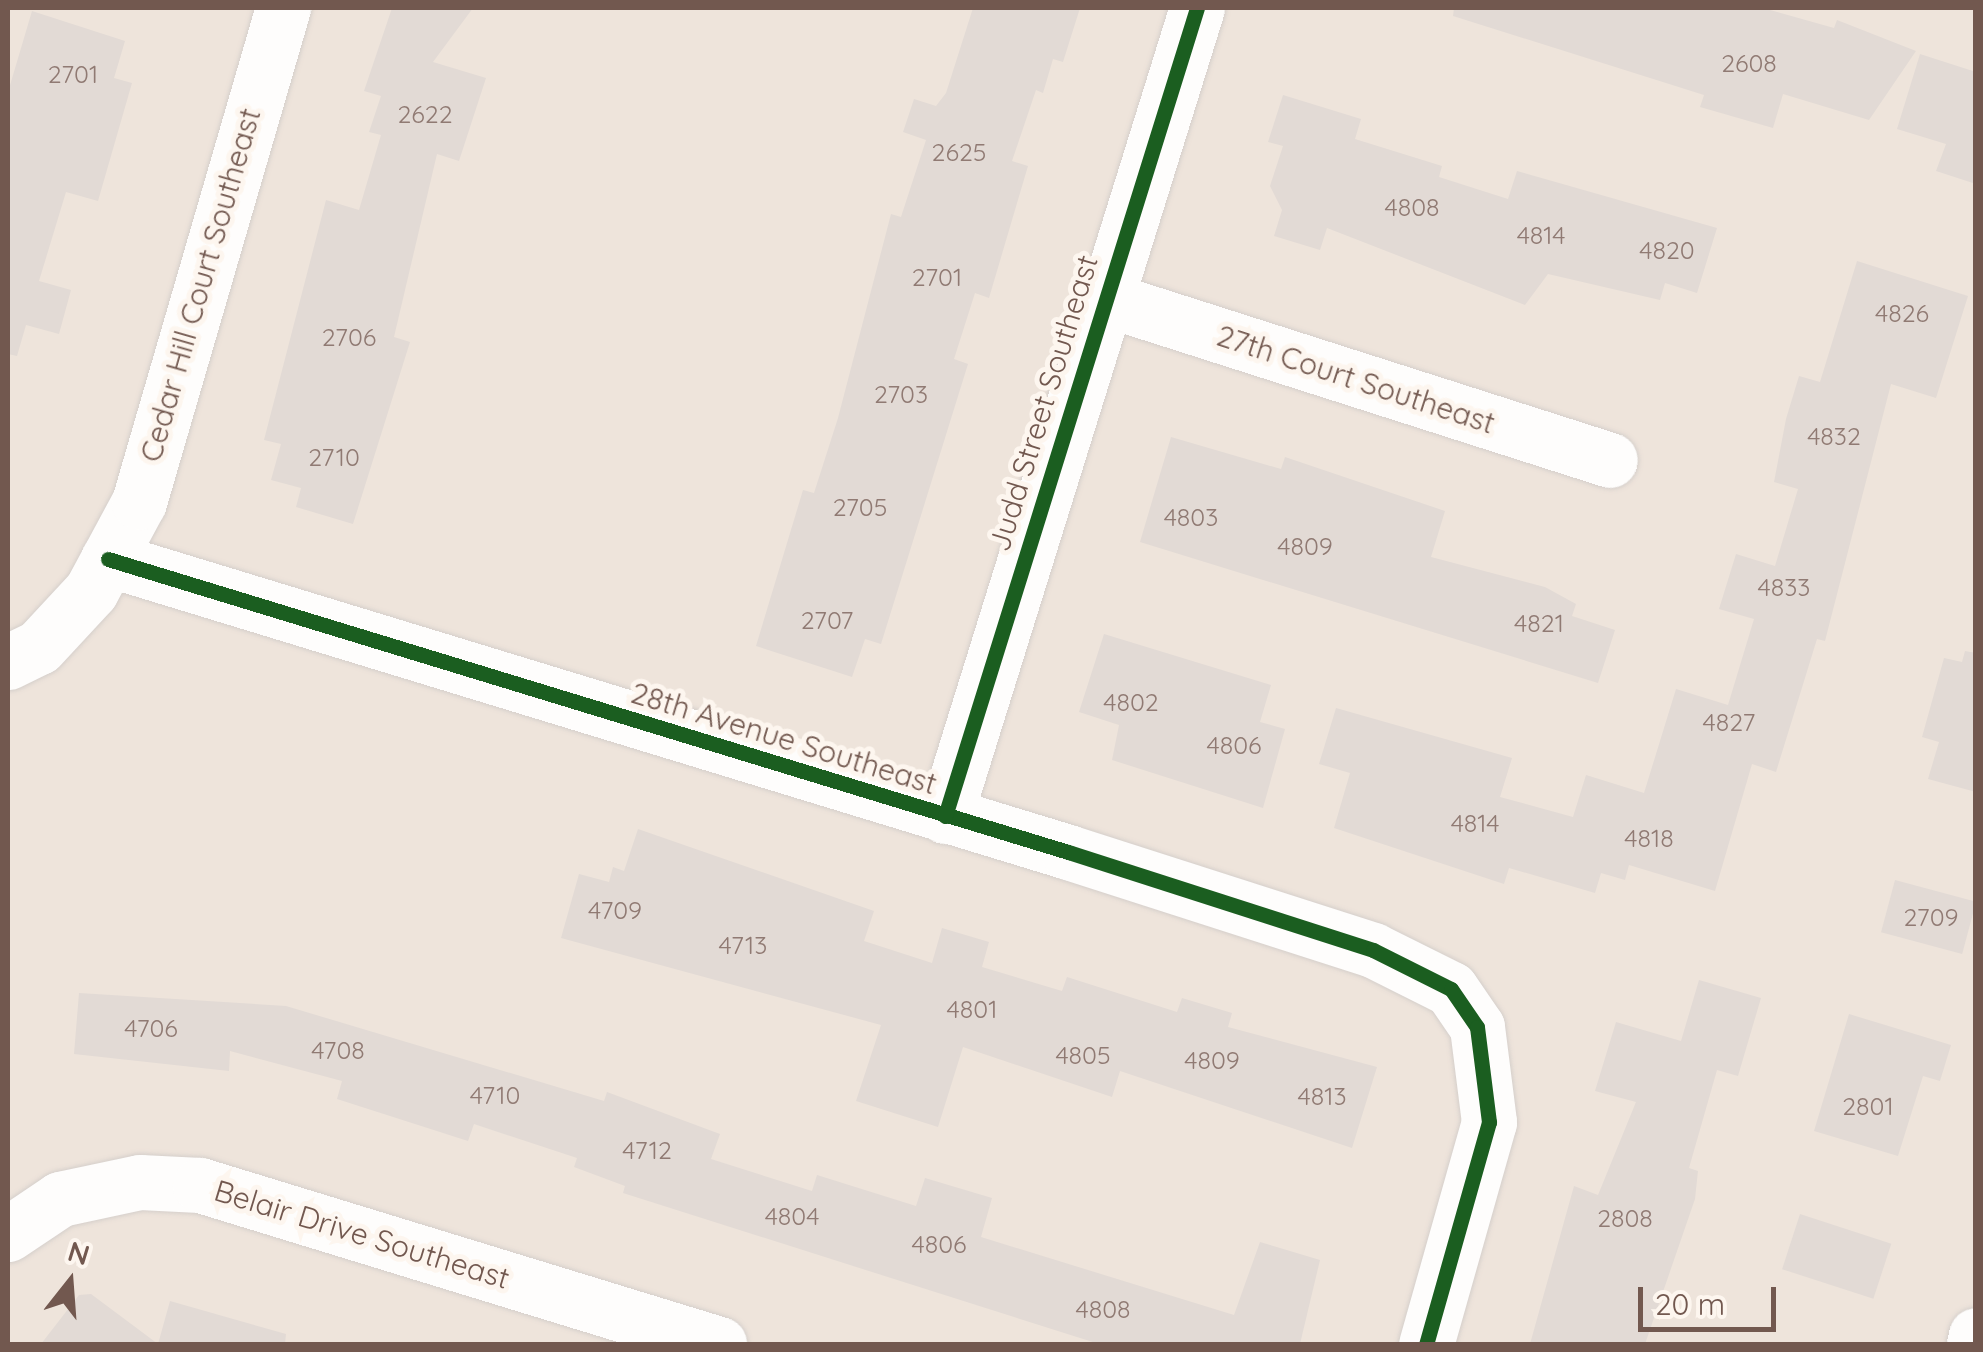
<!DOCTYPE html>
<html>
<head>
<meta charset="utf-8">
<style>
  body { margin:0 }
  #map { position:relative; width:1983px; height:1352px; overflow:hidden; background:#f6f2ed; font-family:Quicksand,sans-serif }
  div>[style] { position:absolute }
  .residential>* { inset:0; background:#eee4db; transform-origin:0 0 }
  .building>* { inset:0; background:#e2dad5; transform-origin:0 0 }
  .roads { filter:drop-shadow(0 0 2px #d5cfcb) drop-shadow(0 0 2px #d5cfcb) }
  .minor>* { height:55px; margin:-27.5px; padding:0 27.5px; transform-origin:27.5px; border-radius:27.5px; background:#fefdfc }
  .cycleway>* { height:15px; margin:-7.5px; padding:0 7.5px; transform-origin:7.5px; border-radius:7.5px; background:#1b5e20 }
  span { translate:-50% -50%; white-space:nowrap; text-align:center; line-height:1.15; -webkit-text-stroke:10px #fdf6ef; paint-order:stroke }
  .number-label { font-size:25px; color:#907a73 }
  .number-label span { -webkit-text-stroke-width:0 }
  .street-label { font-size:30px; color:#72584f }
  .frame { position:absolute; inset:0; border:10px solid #72584f; pointer-events:none }
  .north { position:absolute; left:20px; top:1232px; width:100px; height:100px; -webkit-text-stroke:8px #fdf6ef; paint-order:stroke; rotate:17deg; font-size:28px; font-weight:700; line-height:40px; text-align:center; color:#72584f }
  .north::after { content:''; display:block; margin:auto; width:35px; height:45px; background:#72584f; clip-path:polygon(50% 0,100% 100%,50% 72%,0 100%) }
  .scale { position:absolute; left:1638px; top:1287px; width:138px; height:45px; box-sizing:border-box; border:5px solid #72584f; border-top:0; padding-left:12px; font-size:30px; line-height:35px; white-space:nowrap; color:#72584f; -webkit-text-stroke:8px #fdf6ef; paint-order:stroke }
</style>
</head>
<body>
<div id="map">
  <div class="residential">
    <i style="left:8px;top:8px;width:1967px;height:1336px"></i>
  </div>
  <div class="building">
    <i style="clip-path:polygon(392px 8px,473px 8px,433px 62px,486px 78px,459px 161px,437px 154px,394px 337px,410px 342px,353px 524px,296px 507px,301px 488px,271px 480px,281px 444px,264px 440px,326px 200px,359px 210px,381px 135px,369px 132px,381px 96px,364px 91px)"></i>
    <i style="clip-path:polygon(973px 8px,1080px 8px,1063px 62px,1053px 59px,1043px 93px,1036px 90px,1012px 161px,1028px 166px,989px 298px,975px 293px,954px 359px,968px 364px,881px 644px,865px 639px,852px 677px,756px 646px,803px 490px,814px 493px,838px 418px,891px 214px,901px 217px,926px 140px,903px 132px,914px 99px,936px 106px,946px 93px)"></i>
    <i style="clip-path:polygon(1454px 8px,1763px 8px,1834px 28px,1837px 20px,1916px 51px,1869px 120px,1783px 94px,1773px 128px,1700px 107px,1704px 95px,1453px 16px)"></i>
    <i style="clip-path:polygon(32px 11px,125px 41px,114px 78px,132px 83px,98px 201px,66px 192px,39px 281px,71px 290px,59px 334px,26px 325px,17px 356px,8px 354px,8px 92px)"></i>
    <i style="clip-path:polygon(1920px 54px,1976px 72px,1976px 184px,1936px 171px,1946px 144px,1897px 129px)"></i>
    <i style="clip-path:polygon(1283px 95px,1361px 119px,1355px 139px,1442px 166px,1439px 177px,1508px 199px,1517px 171px,1717px 228px,1697px 293px,1665px 283px,1660px 300px,1548px 274px,1525px 305px,1327px 228px,1320px 250px,1274px 236px,1282px 210px,1270px 186px,1283px 146px,1268px 142px)"></i>
    <i style="clip-path:polygon(1857px 261px,1968px 296px,1936px 398px,1891px 384px,1825px 641px,1817px 639px,1776px 772px,1752px 764px,1715px 891px,1629px 865px,1625px 880px,1601px 873px,1595px 893px,1509px 868px,1504px 884px,1334px 828px,1350px 773px,1319px 764px,1336px 708px,1512px 758px,1500px 797px,1573px 817px,1586px 775px,1644px 793px,1676px 689px,1728px 705px,1754px 619px,1719px 609px,1736px 554px,1775px 566px,1798px 489px,1774px 482px,1786px 419px,1799px 376px,1820px 382px)"></i>
    <i style="clip-path:polygon(1171px 437px,1281px 469px,1285px 457px,1445px 511px,1431px 557px,1545px 587px,1576px 604px,1572px 616px,1615px 630px,1598px 683px,1140px 542px)"></i>
    <i style="clip-path:polygon(1104px 634px,1271px 685px,1260px 722px,1285px 729px,1263px 808px,1112px 760px,1119px 725px,1079px 712px)"></i>
    <i style="clip-path:polygon(1965px 651px,1976px 653px,1976px 792px,1928px 779px,1939px 742px,1922px 737px,1944px 658px,1962px 662px)"></i>
    <i style="clip-path:polygon(638px 829px,874px 911px,864px 941px,932px 963px,942px 928px,989px 942px,982px 967px,1062px 991px,1067px 977px,1177px 1012px,1182px 998px,1232px 1013px,1228px 1027px,1377px 1067px,1352px 1148px,1120px 1071px,1112px 1097px,963px 1047px,938px 1127px,856px 1101px,881px 1025px,561px 938px,579px 874px,609px 882px,613px 867px,624px 871px)"></i>
    <i style="left:1895px;top:880px;width:84px;height:54px;rotate:15deg"></i>
    <i style="clip-path:polygon(1699px 980px,1761px 998px,1738px 1076px,1717px 1070px,1689px 1168px,1698px 1171px,1695px 1199px,1645px 1344px,1530px 1344px,1574px 1186px,1598px 1195px,1636px 1102px,1595px 1091px,1616px 1022px,1681px 1041px)"></i>
    <i style="clip-path:polygon(79px 993px,286px 1006px,604px 1101px,607px 1092px,720px 1134px,711px 1159px,812px 1191px,817px 1175px,916px 1206px,925px 1178px,992px 1198px,981px 1237px,1234px 1315px,1260px 1242px,1320px 1260px,1300px 1344px,1099px 1344px,623px 1193px,625px 1186px,574px 1167px,577px 1158px,474px 1124px,468px 1141px,337px 1099px,342px 1081px,230px 1051px,229px 1071px,74px 1054px)"></i>
    <i style="clip-path:polygon(1849px 1014px,1951px 1045px,1940px 1081px,1923px 1076px,1898px 1156px,1814px 1131px)"></i>
    <i style="left:1800px;top:1214px;width:96px;height:58px;rotate:18deg"></i>
    <i style="clip-path:polygon(91px 1294px,158px 1344px,170px 1301px,286px 1334px,285px 1344px,41px 1344px,79px 1295px)"></i>
  </div>
  <div class="roads">
    <div class="minor">
      <i style="left:1103px;top:298px;width:532px;rotate:17.72deg"></i>
      <i style="left:108px;top:559px;width:1004px;rotate:16.97deg"></i>
      <i style="left:1068px;top:852px;width:320px;rotate:17.8deg"></i>
      <i style="left:1373px;top:950px;width:87px;rotate:26.6deg"></i>
      <i style="left:1451px;top:989px;width:46px;rotate:55.6deg"></i>
      <i style="left:1477px;top:1027px;width:96px;rotate:82.8deg"></i>
      <i style="left:1489px;top:1122px;width:231px;rotate:105.8deg"></i>
      <i style="left:8px;top:662px;width:34px;rotate:-26deg"></i>
      <i style="left:39px;top:647px;width:76px;rotate:-47.1deg"></i>
      <i style="left:91px;top:591px;width:101px;rotate:-61.7deg"></i>
      <i style="left:139px;top:502px;width:515px;rotate:-73.75deg"></i>
      <i style="left:945px;top:816px;width:846px;rotate:-72.68deg"></i>
      <i style="left:8px;top:1234px;width:63px;rotate:-33.9deg"></i>
      <i style="left:60px;top:1199px;width:82px;rotate:-12deg"></i>
      <i style="left:140px;top:1182px;width:60px;rotate:2.9deg"></i>
      <i style="left:200px;top:1185px;width:543px;rotate:17.03deg"></i>
      <i style="left:1974px;top:1344px;width:9px;rotate:-77deg"></i>
    </div>
  </div>
  <div class="cycleway">
    <i style="left:108px;top:559px;width:1004px;rotate:16.97deg"></i>
    <i style="left:1068px;top:852px;width:320px;rotate:17.8deg"></i>
    <i style="left:1373px;top:950px;width:87px;rotate:26.6deg"></i>
    <i style="left:1451px;top:989px;width:46px;rotate:55.6deg"></i>
    <i style="left:1477px;top:1027px;width:96px;rotate:82.8deg"></i>
    <i style="left:1489px;top:1122px;width:231px;rotate:105.8deg"></i>
    <i style="left:945px;top:816px;width:846px;rotate:-72.68deg"></i>
  </div>
  <div class="number-label">
    <span style="left:1749px;top:63px">2608</span>
    <span style="left:73px;top:74px">2701</span>
    <span style="left:425px;top:114px">2622</span>
    <span style="left:959px;top:152px">2625</span>
    <span style="left:1412px;top:207px">4808</span>
    <span style="left:1541px;top:235px">4814</span>
    <span style="left:1667px;top:250px">4820</span>
    <span style="left:937px;top:277px">2701</span>
    <span style="left:1902px;top:313px">4826</span>
    <span style="left:349px;top:337px">2706</span>
    <span style="left:901px;top:394px">2703</span>
    <span style="left:1834px;top:436px">4832</span>
    <span style="left:334px;top:457px">2710</span>
    <span style="left:860px;top:507px">2705</span>
    <span style="left:1191px;top:517px">4803</span>
    <span style="left:1305px;top:546px">4809</span>
    <span style="left:1784px;top:587px">4833</span>
    <span style="left:827px;top:620px">2707</span>
    <span style="left:1539px;top:623px">4821</span>
    <span style="left:1131px;top:702px">4802</span>
    <span style="left:1729px;top:722px">4827</span>
    <span style="left:1234px;top:745px">4806</span>
    <span style="left:1475px;top:823px">4814</span>
    <span style="left:1649px;top:838px">4818</span>
    <span style="left:615px;top:910px">4709</span>
    <span style="left:1931px;top:917px">2709</span>
    <span style="left:743px;top:945px">4713</span>
    <span style="left:972px;top:1009px">4801</span>
    <span style="left:151px;top:1028px">4706</span>
    <span style="left:338px;top:1050px">4708</span>
    <span style="left:1083px;top:1055px">4805</span>
    <span style="left:1212px;top:1060px">4809</span>
    <span style="left:495px;top:1095px">4710</span>
    <span style="left:1322px;top:1096px">4813</span>
    <span style="left:1868px;top:1106px">2801</span>
    <span style="left:647px;top:1150px">4712</span>
    <span style="left:792px;top:1216px">4804</span>
    <span style="left:1625px;top:1218px">2808</span>
    <span style="left:939px;top:1244px">4806</span>
    <span style="left:1103px;top:1309px">4808</span>
  </div>
  <div class="street-label">
    <span style="left:200px;top:285px;rotate:-74deg">Cedar Hill Court Southeast</span>
    <span style="left:1356px;top:379px;rotate:18deg">27th Court Southeast</span>
    <span style="left:1043px;top:403px;rotate:-73deg">Judd Street Southeast</span>
    <span style="left:784px;top:738px;rotate:17deg">28th Avenue Southeast</span>
    <span style="left:362px;top:1234px;rotate:17deg">Belair Drive Southeast</span>
  </div>
  <div class="frame"></div>
  <div class="north">N</div>
  <div class="scale">20 m</div>
</div>
</body>
</html>
